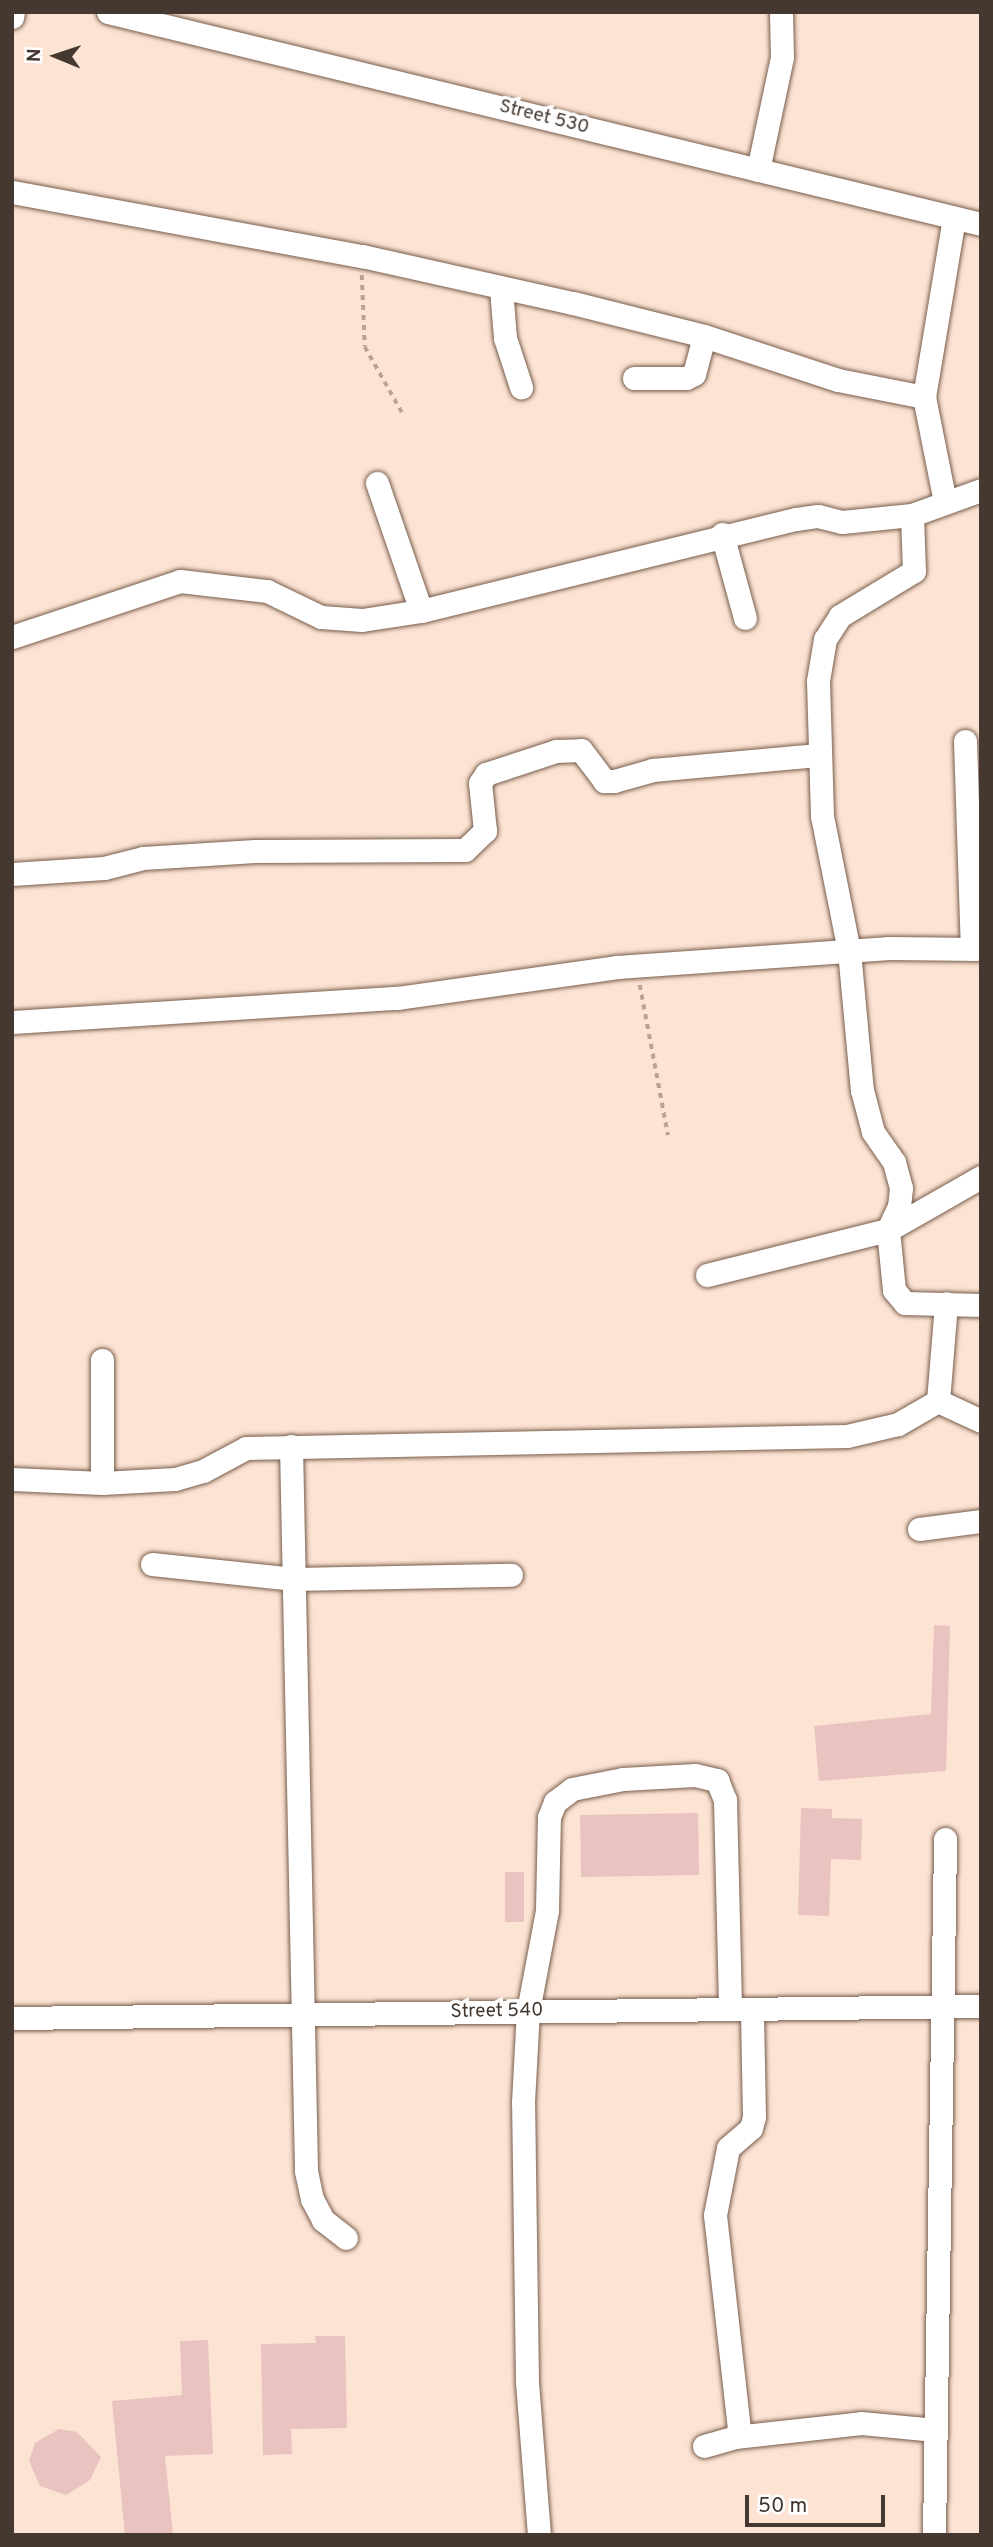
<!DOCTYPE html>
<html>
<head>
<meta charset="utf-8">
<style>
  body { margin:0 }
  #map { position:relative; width:993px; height:2547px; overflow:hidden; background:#fce3d3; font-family:Overpass,sans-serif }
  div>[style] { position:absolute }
  .building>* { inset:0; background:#e8c3bf; transform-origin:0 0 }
  .path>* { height:3.5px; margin-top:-1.75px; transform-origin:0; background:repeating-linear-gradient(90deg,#b8a396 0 5px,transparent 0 10px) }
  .roads { filter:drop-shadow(0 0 2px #785d4c) drop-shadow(0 0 2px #785d4c) }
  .minor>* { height:23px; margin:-11.5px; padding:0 11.5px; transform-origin:11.5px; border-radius:11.5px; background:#fff }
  span { translate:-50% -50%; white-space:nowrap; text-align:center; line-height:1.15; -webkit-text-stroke:7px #fff; paint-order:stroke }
  .street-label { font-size:19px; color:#443830 }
  .frame { position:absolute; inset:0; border:14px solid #443830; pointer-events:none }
  .north { position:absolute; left:21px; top:21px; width:70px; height:70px; -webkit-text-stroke:5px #fff; paint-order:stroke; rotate:272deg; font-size:19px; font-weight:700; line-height:28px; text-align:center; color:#443830 }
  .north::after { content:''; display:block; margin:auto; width:24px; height:32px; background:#443830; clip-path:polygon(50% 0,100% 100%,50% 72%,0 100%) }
  .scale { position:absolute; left:745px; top:2495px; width:140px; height:32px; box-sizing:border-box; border:4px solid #443830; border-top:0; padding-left:9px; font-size:21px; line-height:24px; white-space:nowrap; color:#443830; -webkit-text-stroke:5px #fff; paint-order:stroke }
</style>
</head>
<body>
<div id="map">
  <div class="building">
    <i style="clip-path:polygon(934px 1625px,950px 1626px,946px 1771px,819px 1781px,814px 1726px,931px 1714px)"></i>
    <i style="clip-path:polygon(801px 1808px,832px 1809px,832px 1818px,862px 1819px,861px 1860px,831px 1859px,829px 1916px,798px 1915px)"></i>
    <i style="left:698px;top:1813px;width:62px;height:118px;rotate:89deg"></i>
    <i style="left:505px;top:1872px;width:19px;height:50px"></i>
    <i style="clip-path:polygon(315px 2336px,345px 2336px,347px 2428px,291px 2429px,292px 2454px,263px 2455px,261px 2344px,316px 2343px)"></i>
    <i style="clip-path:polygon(208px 2340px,213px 2454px,165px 2456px,173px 2534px,125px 2535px,112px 2401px,182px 2395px,180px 2341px)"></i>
    <i style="clip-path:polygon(59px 2429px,77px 2432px,101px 2457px,90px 2480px,66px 2495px,40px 2486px,29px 2461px,35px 2443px)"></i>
  </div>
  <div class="path">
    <i style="left:362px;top:275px;width:72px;rotate:87.6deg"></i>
    <i style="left:365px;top:347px;width:79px;rotate:60.5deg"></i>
    <i style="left:640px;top:985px;width:153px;rotate:79.4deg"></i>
  </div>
  <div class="roads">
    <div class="minor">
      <i style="left:108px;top:12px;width:898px;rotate:13.65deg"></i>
      <i style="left:12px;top:17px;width:5px;rotate:-79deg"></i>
      <i style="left:758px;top:170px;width:116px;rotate:-78deg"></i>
      <i style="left:782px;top:57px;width:45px;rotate:-91.3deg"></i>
      <i style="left:12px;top:192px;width:356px;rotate:10.4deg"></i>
      <i style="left:362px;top:256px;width:216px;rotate:12.6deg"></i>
      <i style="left:573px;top:303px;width:135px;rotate:14.1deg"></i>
      <i style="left:704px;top:336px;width:141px;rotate:18.2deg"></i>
      <i style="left:838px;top:380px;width:88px;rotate:11.2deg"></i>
      <i style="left:501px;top:288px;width:50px;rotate:85.4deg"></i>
      <i style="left:505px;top:338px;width:52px;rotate:71.9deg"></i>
      <i style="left:634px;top:378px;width:52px"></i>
      <i style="left:686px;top:378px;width:9px;rotate:-27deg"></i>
      <i style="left:694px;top:374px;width:39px;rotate:-75deg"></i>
      <i style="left:377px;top:483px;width:135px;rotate:71deg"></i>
      <i style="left:945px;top:502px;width:107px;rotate:-101.3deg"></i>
      <i style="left:924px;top:397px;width:181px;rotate:-80.5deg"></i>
      <i style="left:912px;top:515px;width:56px;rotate:88deg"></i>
      <i style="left:914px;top:571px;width:87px;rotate:148.7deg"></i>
      <i style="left:840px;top:616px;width:27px;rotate:123deg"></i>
      <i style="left:825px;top:639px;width:43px;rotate:99.5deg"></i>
      <i style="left:818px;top:681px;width:135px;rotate:88.3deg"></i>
      <i style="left:822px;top:816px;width:138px;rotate:78.7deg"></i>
      <i style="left:849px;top:951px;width:140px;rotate:84.7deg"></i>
      <i style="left:862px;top:1090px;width:43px;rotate:75.3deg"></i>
      <i style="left:873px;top:1132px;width:37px;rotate:55deg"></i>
      <i style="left:894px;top:1162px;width:27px;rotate:75deg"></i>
      <i style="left:901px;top:1188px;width:18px;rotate:96deg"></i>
      <i style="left:899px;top:1206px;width:26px;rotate:115deg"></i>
      <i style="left:888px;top:1230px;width:60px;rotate:84.3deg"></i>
      <i style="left:894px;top:1290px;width:17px;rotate:50deg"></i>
      <i style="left:905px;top:1303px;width:76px;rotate:1.5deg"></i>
      <i style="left:722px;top:534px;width:87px;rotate:74.7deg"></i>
      <i style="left:12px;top:637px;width:177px;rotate:-18.4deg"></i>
      <i style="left:180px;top:581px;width:88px;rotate:6.6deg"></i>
      <i style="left:267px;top:591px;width:60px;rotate:25.7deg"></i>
      <i style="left:321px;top:617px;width:41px;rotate:4.2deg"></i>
      <i style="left:362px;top:620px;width:60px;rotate:-8.7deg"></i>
      <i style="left:421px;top:611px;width:386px;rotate:-13.8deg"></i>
      <i style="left:796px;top:519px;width:22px;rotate:-8deg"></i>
      <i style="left:818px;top:516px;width:25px;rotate:14deg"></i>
      <i style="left:842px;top:522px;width:70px;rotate:-5.7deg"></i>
      <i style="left:912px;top:515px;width:73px;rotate:-19.9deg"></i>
      <i style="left:965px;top:741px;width:208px;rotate:88.1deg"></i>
      <i style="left:12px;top:874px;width:92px;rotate:-3.7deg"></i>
      <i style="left:104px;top:868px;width:40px;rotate:-14.4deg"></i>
      <i style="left:143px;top:858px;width:112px;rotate:-3.6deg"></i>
      <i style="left:255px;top:851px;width:210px;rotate:-0.3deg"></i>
      <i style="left:465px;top:850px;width:28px;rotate:-44deg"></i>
      <i style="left:485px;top:831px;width:48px;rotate:-95.9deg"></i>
      <i style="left:480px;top:783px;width:11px;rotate:-56deg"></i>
      <i style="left:486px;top:774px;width:74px;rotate:-18.2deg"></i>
      <i style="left:556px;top:751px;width:25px;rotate:-2deg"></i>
      <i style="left:581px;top:750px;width:39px;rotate:53deg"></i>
      <i style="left:604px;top:781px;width:10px"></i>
      <i style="left:614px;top:781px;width:41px;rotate:-15.8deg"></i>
      <i style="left:653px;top:770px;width:165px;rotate:-5.2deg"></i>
      <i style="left:12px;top:1022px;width:386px;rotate:-3.6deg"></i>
      <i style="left:397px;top:998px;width:222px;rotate:-8deg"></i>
      <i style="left:617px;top:967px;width:273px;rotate:-4deg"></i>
      <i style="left:889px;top:948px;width:92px;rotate:0.6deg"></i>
      <i style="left:707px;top:1275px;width:187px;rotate:-14deg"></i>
      <i style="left:888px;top:1230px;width:107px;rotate:-29.7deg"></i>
      <i style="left:102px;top:1360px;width:123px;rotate:90deg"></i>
      <i style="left:938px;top:1401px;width:98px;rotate:-85.3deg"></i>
      <i style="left:938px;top:1401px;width:47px;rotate:24.9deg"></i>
      <i style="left:291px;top:1446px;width:725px;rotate:88.81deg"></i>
      <i style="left:306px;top:2171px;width:29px;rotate:78deg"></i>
      <i style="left:312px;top:2199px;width:24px;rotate:62deg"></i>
      <i style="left:323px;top:2220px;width:29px;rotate:38deg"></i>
      <i style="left:12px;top:1479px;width:90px;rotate:2.5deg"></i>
      <i style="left:102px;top:1483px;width:73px;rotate:-3.1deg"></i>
      <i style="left:175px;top:1479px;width:29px;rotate:-16deg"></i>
      <i style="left:203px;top:1471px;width:49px;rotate:-28.1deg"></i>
      <i style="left:246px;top:1448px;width:601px;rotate:-1.14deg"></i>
      <i style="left:847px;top:1436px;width:52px;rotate:-13.2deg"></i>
      <i style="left:898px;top:1424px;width:46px;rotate:-29.9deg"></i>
      <i style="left:919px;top:1529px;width:63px;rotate:-7.4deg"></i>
      <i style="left:152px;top:1564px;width:143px;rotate:6deg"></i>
      <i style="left:294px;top:1579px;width:217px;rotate:-1.1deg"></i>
      <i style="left:12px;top:2018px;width:969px;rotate:-0.71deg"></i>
      <i style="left:735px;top:2437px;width:127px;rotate:-6.3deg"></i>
      <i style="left:861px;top:2423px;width:75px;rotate:5.3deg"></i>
      <i style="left:704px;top:2446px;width:32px;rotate:-16deg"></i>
      <i style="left:735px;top:2437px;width:9px;rotate:-63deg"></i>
      <i style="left:739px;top:2429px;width:215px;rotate:-96.4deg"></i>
      <i style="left:715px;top:2215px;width:68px;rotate:-79deg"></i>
      <i style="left:728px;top:2148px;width:30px;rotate:-41deg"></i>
      <i style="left:751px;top:2128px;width:11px;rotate:-75deg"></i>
      <i style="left:754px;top:2117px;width:108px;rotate:-91.1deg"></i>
      <i style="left:539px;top:2535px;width:153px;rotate:-94.5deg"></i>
      <i style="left:527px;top:2382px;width:280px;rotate:-90.8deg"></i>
      <i style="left:523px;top:2102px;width:91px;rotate:-86.9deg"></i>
      <i style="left:528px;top:2011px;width:103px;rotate:-79.3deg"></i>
      <i style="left:547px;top:1910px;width:93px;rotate:-88.8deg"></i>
      <i style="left:549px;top:1817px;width:16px;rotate:-68deg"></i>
      <i style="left:555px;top:1802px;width:21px;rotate:-37deg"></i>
      <i style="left:572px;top:1789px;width:52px;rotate:-11.1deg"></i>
      <i style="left:623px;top:1779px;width:72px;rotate:-3.2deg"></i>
      <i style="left:695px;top:1775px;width:23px;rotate:13deg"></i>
      <i style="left:717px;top:1780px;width:22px;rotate:68deg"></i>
      <i style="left:725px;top:1800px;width:209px;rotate:88.6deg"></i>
      <i style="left:934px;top:2535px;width:696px;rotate:-89.09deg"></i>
    </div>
  </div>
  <div class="street-label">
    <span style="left:544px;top:118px;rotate:14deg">Street 530</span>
    <span style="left:497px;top:2012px;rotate:-1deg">Street 540</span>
  </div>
  <div class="frame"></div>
  <div class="north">N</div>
  <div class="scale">50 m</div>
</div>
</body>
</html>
